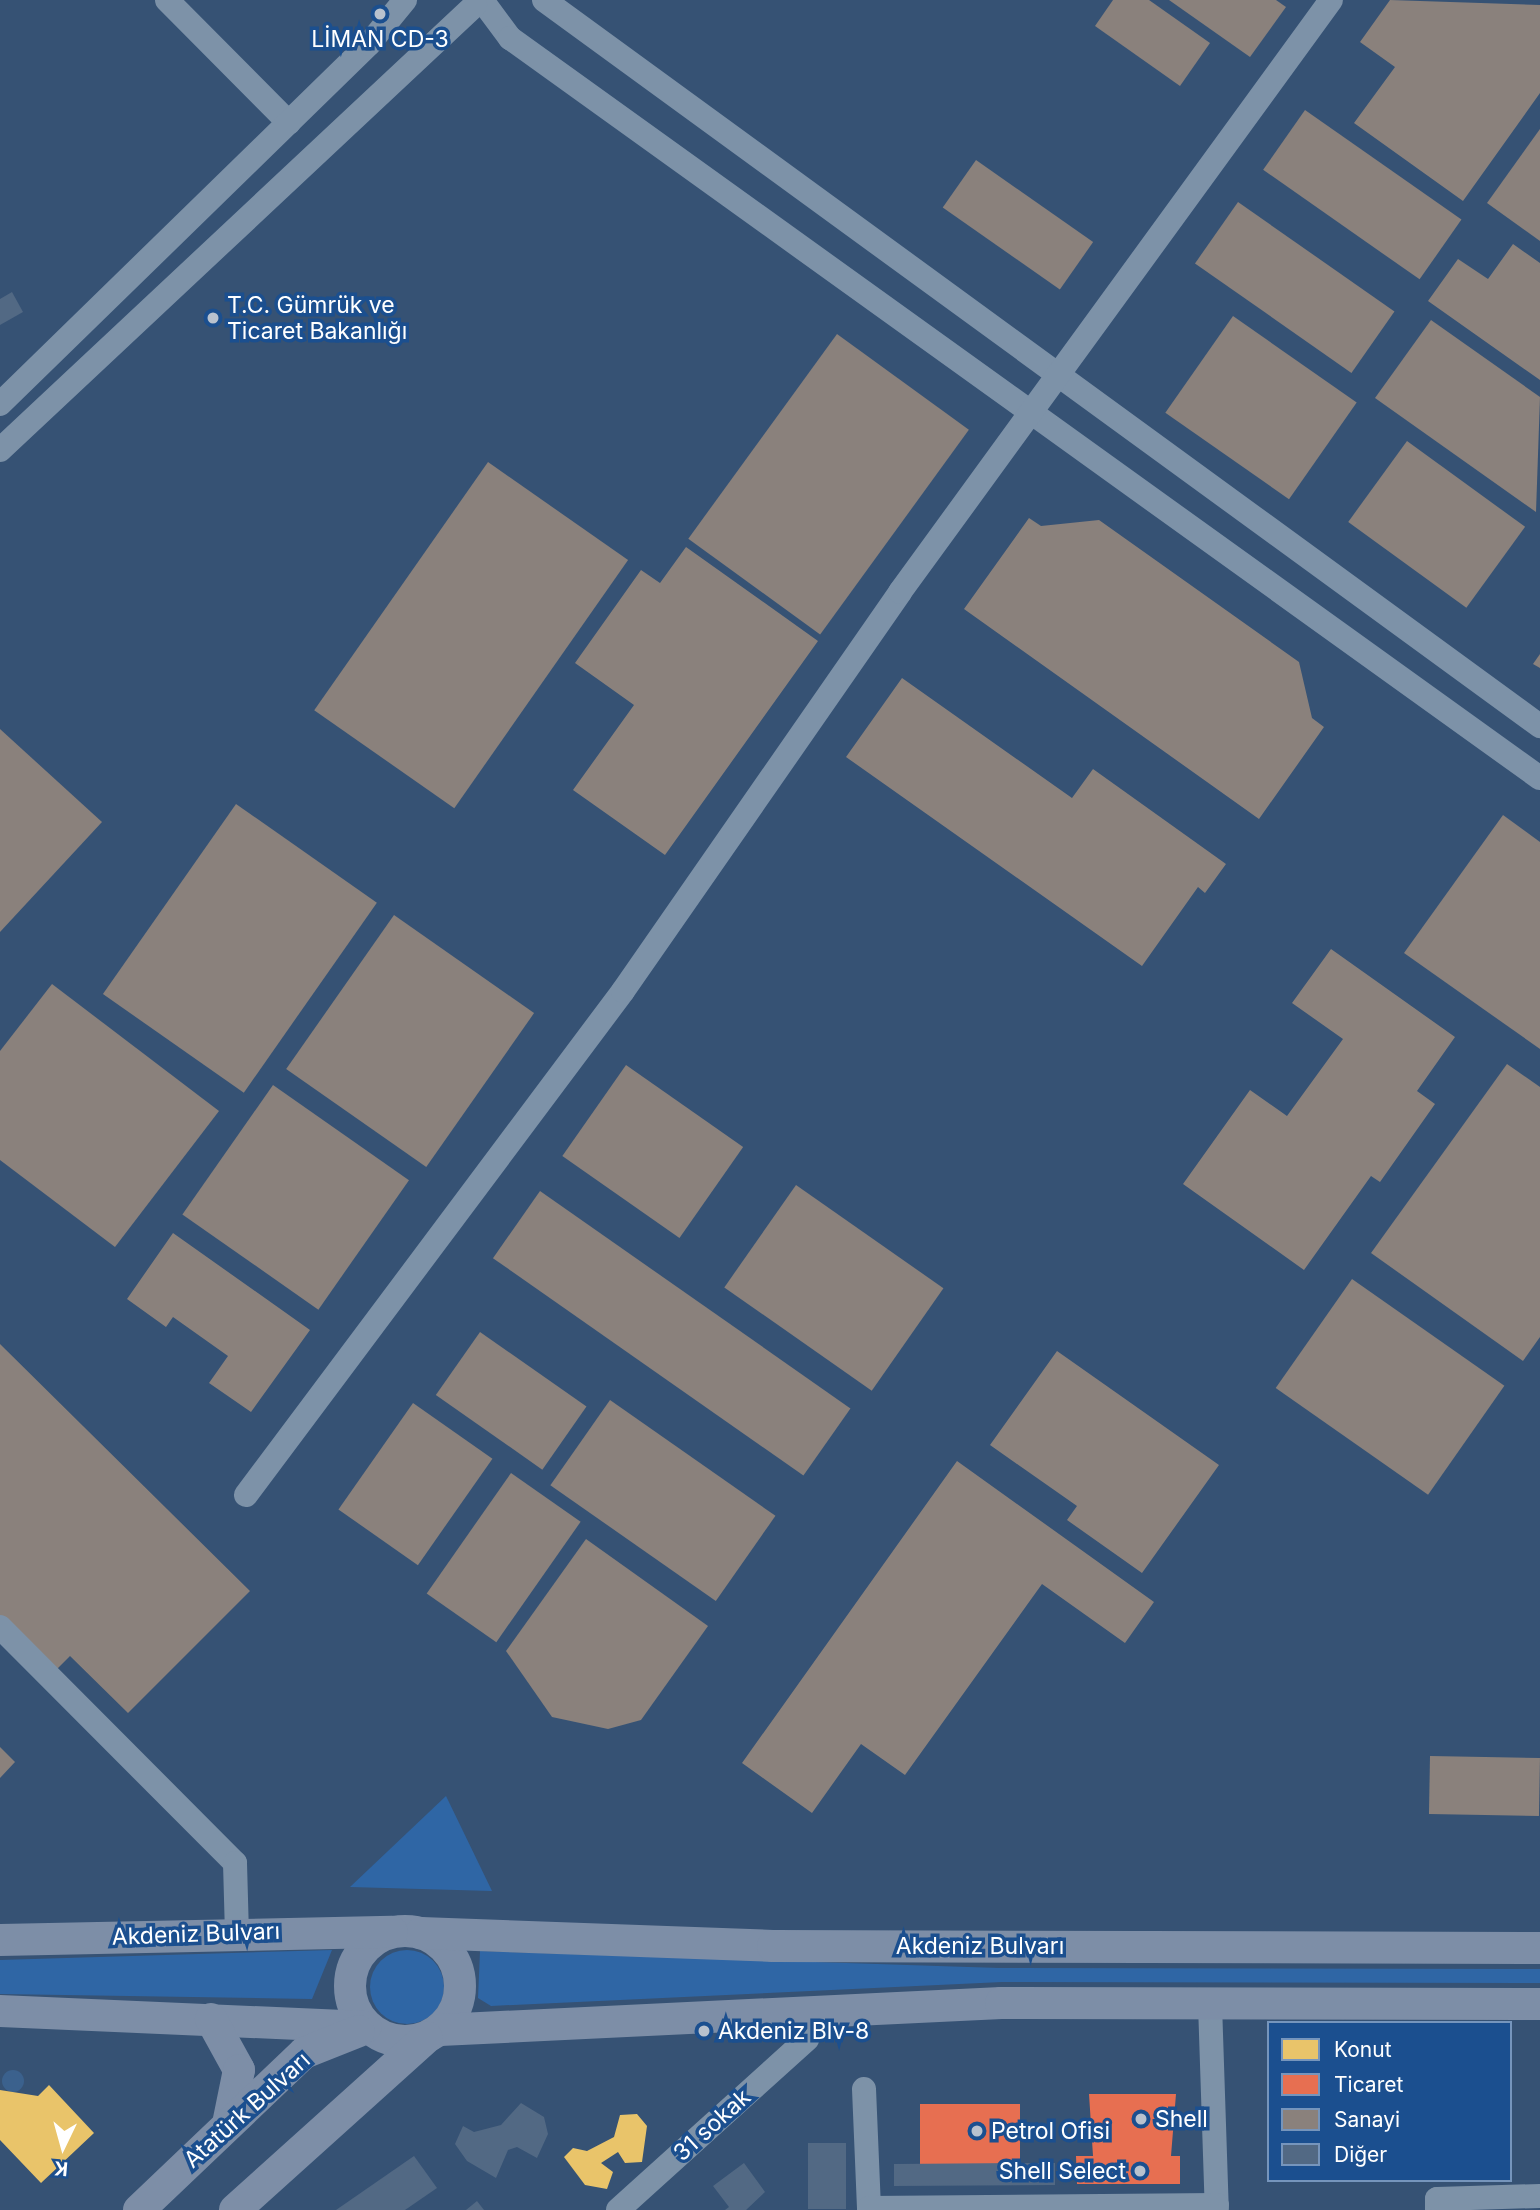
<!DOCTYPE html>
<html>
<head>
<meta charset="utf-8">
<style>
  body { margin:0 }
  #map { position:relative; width:1540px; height:2210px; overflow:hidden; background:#365274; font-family:Inter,sans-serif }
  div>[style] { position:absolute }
  .green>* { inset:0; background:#2f66a5 }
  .round { border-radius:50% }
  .water>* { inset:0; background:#3b618d }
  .homes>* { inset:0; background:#e9c46a }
  .shops>* { inset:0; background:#e76f51; transform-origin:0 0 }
  .industry>* { inset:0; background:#8a817c; transform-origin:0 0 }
  .building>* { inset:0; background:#526984; transform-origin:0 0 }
  .minor>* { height:24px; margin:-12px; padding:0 12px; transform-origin:12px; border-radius:12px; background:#7d92a8 }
  .major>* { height:32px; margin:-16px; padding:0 16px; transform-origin:16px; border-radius:16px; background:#7d8ea7 }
  .major>.ring { margin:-16px; padding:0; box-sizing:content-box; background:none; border:32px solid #7d8ea7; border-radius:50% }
  .dots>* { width:19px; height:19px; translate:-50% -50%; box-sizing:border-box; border:4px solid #1b4f8f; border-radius:50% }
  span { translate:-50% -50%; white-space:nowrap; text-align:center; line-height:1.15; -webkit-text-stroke:7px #1b4f8f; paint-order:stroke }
  .poi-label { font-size:23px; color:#fff }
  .left { translate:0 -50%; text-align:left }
  .right { translate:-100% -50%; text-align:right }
  .street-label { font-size:23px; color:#fff }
  .legend { position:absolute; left:1267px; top:2021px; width:245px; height:161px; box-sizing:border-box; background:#1b4f8f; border:2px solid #7695bc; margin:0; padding:9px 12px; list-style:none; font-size:21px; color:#fff }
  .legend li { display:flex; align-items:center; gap:14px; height:35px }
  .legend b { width:35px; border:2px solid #7695bc }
  .north { position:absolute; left:28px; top:2112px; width:70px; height:70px; -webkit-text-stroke:5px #1b4f8f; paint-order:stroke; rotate:185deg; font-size:19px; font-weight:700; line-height:28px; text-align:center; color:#fff }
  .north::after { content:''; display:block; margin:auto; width:24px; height:32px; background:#fff; clip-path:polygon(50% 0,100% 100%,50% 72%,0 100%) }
</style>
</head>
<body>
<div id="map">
  <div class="green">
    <i style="clip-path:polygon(446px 1796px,492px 1891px,350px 1887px)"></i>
    <i style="clip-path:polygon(332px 1950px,312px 1999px,0 1994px,0 1960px)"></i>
    <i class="round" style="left:370px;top:1950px;width:74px;height:74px"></i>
    <i style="clip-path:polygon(480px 1951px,999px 1968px,1540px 1969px,1540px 1983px,1002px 1982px,491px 2006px,478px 1998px)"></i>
  </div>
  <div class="water">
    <i class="round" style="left:2px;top:2070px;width:22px;height:22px"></i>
  </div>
  <div class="homes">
    <i style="clip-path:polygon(49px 2085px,94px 2133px,41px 2183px,0 2140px,0 2090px,38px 2096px)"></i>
    <i style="clip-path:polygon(637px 2114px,647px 2126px,642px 2162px,625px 2163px,618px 2152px,601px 2163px,613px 2172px,607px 2189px,585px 2185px,564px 2157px,573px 2148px,587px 2151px,614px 2137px,620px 2115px)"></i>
  </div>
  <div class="shops">
    <i style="clip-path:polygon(1089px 2094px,1176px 2094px,1171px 2156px,1180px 2156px,1180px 2184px,1077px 2184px,1076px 2156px,1093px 2156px)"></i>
    <i style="left:920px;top:2104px;width:100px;height:60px"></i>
  </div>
  <div class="industry">
    <i style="clip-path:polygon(1113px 0,1149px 0,1210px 43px,1180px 86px,1095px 26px)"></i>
    <i style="clip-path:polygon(1169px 0,1276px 0,1286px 7px,1250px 57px)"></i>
    <i style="clip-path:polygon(1390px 0,1540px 5px,1540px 93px,1463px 201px,1354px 123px,1395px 67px,1360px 42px)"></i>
    <i style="left:1305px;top:110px;width:191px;height:73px;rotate:35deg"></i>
    <i style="clip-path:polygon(1540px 129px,1540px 241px,1487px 203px)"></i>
    <i style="left:976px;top:160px;width:143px;height:58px;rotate:35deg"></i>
    <i style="left:1238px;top:202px;width:191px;height:75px;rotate:35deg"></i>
    <i style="clip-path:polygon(1513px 244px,1540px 263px,1540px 380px,1428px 301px,1458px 259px,1488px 279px)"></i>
    <i style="left:1233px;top:316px;width:151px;height:118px;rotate:35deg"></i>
    <i style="clip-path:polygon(1431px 320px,1540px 397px,1536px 512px,1375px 398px)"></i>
    <i style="left:837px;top:334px;width:163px;height:253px;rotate:36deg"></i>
    <i style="left:1407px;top:441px;width:146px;height:100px;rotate:36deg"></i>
    <i style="left:488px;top:462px;width:171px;height:303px;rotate:35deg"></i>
    <i style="clip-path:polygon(1029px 518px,1041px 526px,1099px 520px,1299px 662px,1312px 718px,1324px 727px,1259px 819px,964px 609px)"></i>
    <i style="clip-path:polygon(686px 547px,818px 641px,665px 855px,573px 790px,634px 705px,575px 663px,641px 570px,660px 583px)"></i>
    <i style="clip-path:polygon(1540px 654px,1540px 668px,1533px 664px)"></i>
    <i style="clip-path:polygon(902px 678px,1072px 798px,1093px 769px,1226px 864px,1205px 893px,1198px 887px,1142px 966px,846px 757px)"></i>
    <i style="clip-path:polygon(0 729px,102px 822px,0 932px)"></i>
    <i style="left:236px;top:804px;width:172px;height:232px;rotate:35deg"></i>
    <i style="clip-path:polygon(1503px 815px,1540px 842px,1540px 1049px,1404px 953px)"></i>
    <i style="left:394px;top:915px;width:171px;height:188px;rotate:35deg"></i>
    <i style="clip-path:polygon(1331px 949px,1455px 1037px,1417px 1091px,1435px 1104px,1380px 1182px,1371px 1176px,1304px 1270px,1183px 1184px,1250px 1090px,1287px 1116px,1343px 1039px,1292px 1003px)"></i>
    <i style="clip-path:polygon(52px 984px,219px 1111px,115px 1247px,0 1160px,0 1051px)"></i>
    <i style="clip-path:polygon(1507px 1064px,1540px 1087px,1540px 1337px,1523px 1361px,1371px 1253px)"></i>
    <i style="left:626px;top:1065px;width:143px;height:111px;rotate:35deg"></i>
    <i style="left:273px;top:1085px;width:166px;height:158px;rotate:35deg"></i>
    <i style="left:796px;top:1185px;width:180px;height:125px;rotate:35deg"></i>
    <i style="left:540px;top:1191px;width:379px;height:82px;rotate:35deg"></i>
    <i style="clip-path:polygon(173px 1233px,310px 1330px,251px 1412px,209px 1383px,228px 1356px,173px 1317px,166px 1327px,127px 1299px)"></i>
    <i style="left:1352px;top:1279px;width:186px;height:133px;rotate:35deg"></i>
    <i style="left:480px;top:1332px;width:130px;height:77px;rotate:35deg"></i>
    <i style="clip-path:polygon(0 1344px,250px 1591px,128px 1713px,70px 1656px,55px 1671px,0 1616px)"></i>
    <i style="clip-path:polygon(1057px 1351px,1219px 1465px,1142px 1573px,1067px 1520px,1077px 1506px,990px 1445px)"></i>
    <i style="left:610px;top:1400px;width:202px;height:104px;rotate:35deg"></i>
    <i style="left:413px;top:1403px;width:97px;height:130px;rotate:35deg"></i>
    <i style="clip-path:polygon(957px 1461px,1154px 1602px,1125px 1643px,1042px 1584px,905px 1775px,861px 1744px,812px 1813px,742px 1763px)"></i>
    <i style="left:511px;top:1473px;width:85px;height:147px;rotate:35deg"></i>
    <i style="clip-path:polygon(586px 1539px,708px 1626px,641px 1720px,608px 1729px,552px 1717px,506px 1651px)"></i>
    <i style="clip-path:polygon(0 1747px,15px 1762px,0 1778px)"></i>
    <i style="left:1430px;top:1756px;width:110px;height:58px;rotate:1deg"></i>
  </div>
  <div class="building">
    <i style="clip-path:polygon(12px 292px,23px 312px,0 325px,0 299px)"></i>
    <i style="clip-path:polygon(521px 2103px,544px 2117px,548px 2134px,537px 2158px,517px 2147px,508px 2150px,496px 2178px,467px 2161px,455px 2144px,463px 2126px,474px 2132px,501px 2125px)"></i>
    <i style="left:808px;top:2143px;width:38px;height:66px"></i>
    <i style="clip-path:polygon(414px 2156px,437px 2188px,405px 2210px,336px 2210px)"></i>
    <i style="clip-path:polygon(744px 2163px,765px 2192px,746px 2210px,725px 2210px,729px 2207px,713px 2186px)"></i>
    <i style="clip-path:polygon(1020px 2163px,1055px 2163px,1055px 2185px,894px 2186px,894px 2164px)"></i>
    <i style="clip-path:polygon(477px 2201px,484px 2210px,466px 2210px)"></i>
  </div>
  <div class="minor">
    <i style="left:167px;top:0;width:173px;rotate:45.2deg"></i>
    <i style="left:544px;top:0;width:1233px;rotate:36.09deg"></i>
    <i style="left:484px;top:3px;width:44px;rotate:53.4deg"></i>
    <i style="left:510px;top:38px;width:1268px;rotate:35.7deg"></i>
    <i style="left:0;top:404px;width:516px;rotate:-44.29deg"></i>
    <i style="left:369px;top:44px;width:57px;rotate:-50.7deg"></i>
    <i style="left:0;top:450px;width:651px;rotate:-43.13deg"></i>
    <i style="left:246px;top:1495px;width:629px;rotate:-53.2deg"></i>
    <i style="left:623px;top:991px;width:486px;rotate:-55.2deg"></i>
    <i style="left:900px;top:592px;width:732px;rotate:-53.94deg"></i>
    <i style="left:0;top:1627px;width:333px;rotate:45.1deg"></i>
    <i style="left:235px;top:1863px;width:70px;rotate:88.4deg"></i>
    <i style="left:1210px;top:2004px;width:206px;rotate:88.1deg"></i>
    <i style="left:864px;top:2089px;width:121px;rotate:87.6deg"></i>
    <i style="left:869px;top:2208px;width:348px;rotate:-0.5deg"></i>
    <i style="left:618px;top:2210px;width:255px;rotate:-42.1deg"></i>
    <i style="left:1437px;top:2210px;width:11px;rotate:-90deg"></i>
    <i style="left:1437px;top:2199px;width:103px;rotate:-1.7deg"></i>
  </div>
  <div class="major">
    <i class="ring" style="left:350px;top:1931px;width:78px;height:78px"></i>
    <i style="left:421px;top:1933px;width:352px;rotate:2.1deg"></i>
    <i style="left:773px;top:1946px;width:767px;rotate:0.15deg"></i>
    <i style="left:0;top:1940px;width:392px;rotate:-1.2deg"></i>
    <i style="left:0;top:2011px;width:366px;rotate:2.5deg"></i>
    <i style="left:211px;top:2019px;width:58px;rotate:61.2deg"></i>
    <i style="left:239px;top:2070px;width:55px;rotate:101.5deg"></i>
    <i style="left:440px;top:2030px;width:562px;rotate:-2.76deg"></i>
    <i style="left:1001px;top:2003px;width:539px;rotate:0.11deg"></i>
    <i style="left:139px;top:2210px;width:228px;rotate:-43.6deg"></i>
    <i style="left:304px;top:2053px;width:59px;rotate:-21.8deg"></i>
    <i style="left:235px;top:2210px;width:258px;rotate:-42deg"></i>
  </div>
  <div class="dots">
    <i style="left:380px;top:14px;background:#b9c2ce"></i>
    <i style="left:213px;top:318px;background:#b9c2ce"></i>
    <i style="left:704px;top:2031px;background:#b9c2ce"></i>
    <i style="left:1141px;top:2119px;background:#b9c2ce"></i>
    <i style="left:977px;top:2131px;background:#b9c2ce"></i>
    <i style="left:1140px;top:2171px;background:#b9c2ce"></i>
  </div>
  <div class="poi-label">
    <span style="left:380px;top:39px">LİMAN CD-3</span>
    <span class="left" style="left:227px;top:318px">T.C. Gümrük ve<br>Ticaret Bakanlığı</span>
    <span class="left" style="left:718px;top:2031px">Akdeniz Blv-8</span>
    <span class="left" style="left:1155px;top:2119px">Shell</span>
    <span class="left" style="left:991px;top:2131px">Petrol Ofisi</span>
    <span class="right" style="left:1126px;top:2171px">Shell Select</span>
  </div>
  <div class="street-label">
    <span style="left:196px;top:1934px;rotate:-2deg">Akdeniz Bulvarı</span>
    <span style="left:980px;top:1946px">Akdeniz Bulvarı</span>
    <span style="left:247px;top:2110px;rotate:-42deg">Atatürk Bulvarı</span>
    <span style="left:712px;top:2125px;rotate:-42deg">31 sokak</span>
  </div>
  <ul class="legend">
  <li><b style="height:19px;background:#e9c46a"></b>Konut</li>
  <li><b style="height:19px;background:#e76f51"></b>Ticaret</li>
  <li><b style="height:19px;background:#8a817c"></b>Sanayi</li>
  <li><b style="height:19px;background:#526984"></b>Diğer</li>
  </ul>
  <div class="north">K</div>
</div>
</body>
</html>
